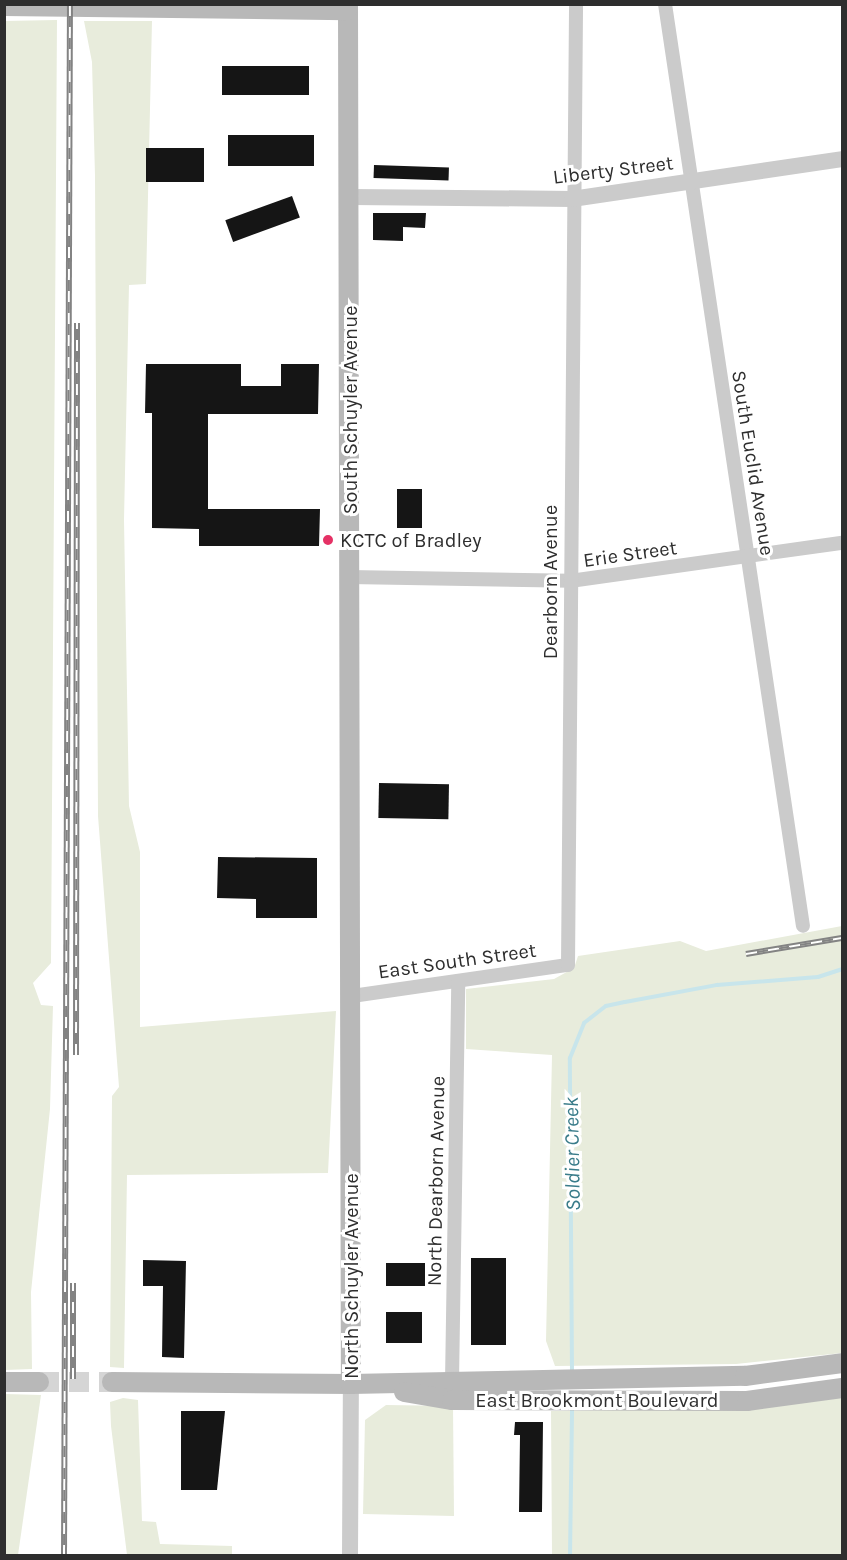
<!DOCTYPE html>
<html>
<head>
<meta charset="utf-8">
<style>
  body { margin:0 }
  #map { position:relative; width:847px; height:1560px; overflow:hidden; background:#fff; font-family:Karla,sans-serif }
  div>[style] { position:absolute }
  .green>* { inset:0; background:#e8ecdc }
  .stream>* { height:4px; margin:-2px; padding:0 2px; transform-origin:2px; border-radius:2px; background:#c8e5eb }
  .building>* { inset:0; background:#151515; transform-origin:0 0 }
  .secondary-tunnel>* { height:20px; margin-top:-10px; transform-origin:0; background:repeating-linear-gradient(90deg,#d5d5d5 0 20px,transparent 0 30px) }
  .minor>* { height:14px; margin:-7px; padding:0 7px; transform-origin:7px; border-radius:7px; background:#cbcbcb }
  .tertiary>* { height:16px; margin:-8px; padding:0 8px; transform-origin:8px; border-radius:8px; background:#cbcbcb }
  .secondary>* { height:20px; margin:-10px; padding:0 10px; transform-origin:10px; border-radius:10px; background:#b8b8b8 }
  .rail>* { height:6px; margin-top:-3px; transform-origin:0; background:repeating-linear-gradient(90deg,#fff 0 11px,#838383 0 22px); box-sizing:border-box; border-block:2px solid #838383 }
  .dots>* { width:16px; height:16px; translate:-50% -50%; box-sizing:border-box; border:3px solid #fff; border-radius:50% }
  span { translate:-50% -50%; white-space:nowrap; text-align:center; line-height:1.15; -webkit-text-stroke:6px #fff; paint-order:stroke }
  .street-label { font-size:20px; color:#2e2e2e }
  .poi-label { font-size:20px; color:#2e2e2e }
  .left { translate:0 -50%; text-align:left }
  .water-label { font-size:21px; color:#3a7c8a; font-style:italic }
  .frame { position:absolute; inset:0; border:6px solid #2e2e2e; pointer-events:none }
</style>
</head>
<body>
<div id="map">
  <div class="green">
    <i style="clip-path:polygon(57px 20px,51px 963px,33px 983px,41px 1005px,53px 1006px,50px 1109px,31px 1292px,32px 1369px,5px 1370px,4px 21px)"></i>
    <i style="clip-path:polygon(84px 21px,152px 21px,146px 284px,129px 285px,124px 520px,129px 806px,140px 852px,140px 1027px,336px 1011px,328px 1173px,127px 1175px,124px 1368px,110px 1367px,112px 1096px,119px 1087px,98px 816px,95px 176px,92px 62px)"></i>
    <i style="clip-path:polygon(842px 926px,842px 1353px,736px 1364px,555px 1366px,546px 1341px,552px 1055px,466px 1049px,466px 989px,554px 979px,574px 968px,578px 956px,680px 941px,706px 951px)"></i>
    <i style="clip-path:polygon(5px 1394px,41px 1395px,18px 1555px,5px 1555px)"></i>
    <i style="clip-path:polygon(842px 1394px,842px 1555px,552px 1555px,551px 1411px,740px 1408px)"></i>
    <i style="clip-path:polygon(123px 1398px,138px 1400px,142px 1521px,156px 1522px,160px 1544px,232px 1546px,232px 1555px,127px 1555px,111px 1426px,110px 1402px)"></i>
    <i style="clip-path:polygon(386px 1405px,453px 1406px,454px 1516px,363px 1514px,365px 1420px)"></i>
  </div>
  <div class="stream">
    <i style="left:572px;top:1373px;width:315px;rotate:-90.4deg"></i>
    <i style="left:570px;top:1058px;width:38px;rotate:-68deg"></i>
    <i style="left:584px;top:1023px;width:28px;rotate:-38deg"></i>
    <i style="left:606px;top:1006px;width:19px;rotate:-12deg"></i>
    <i style="left:625px;top:1002px;width:94px;rotate:-10.5deg"></i>
    <i style="left:717px;top:985px;width:101px;rotate:-4.5deg"></i>
    <i style="left:818px;top:977px;width:25px;rotate:-18deg"></i>
    <i style="left:570px;top:1556px;width:149px;rotate:-89.2deg"></i>
  </div>
  <div class="building">
    <i style="left:222px;top:66px;width:87px;height:29px"></i>
    <i style="left:228px;top:135px;width:86px;height:31px"></i>
    <i style="left:204px;top:148px;width:34px;height:58px;rotate:90deg"></i>
    <i style="left:374px;top:165px;width:75px;height:13px;rotate:2deg"></i>
    <i style="left:292px;top:196px;width:23px;height:71px;rotate:70deg"></i>
    <i style="clip-path:polygon(373px 213px,426px 213px,425px 228px,403px 227px,403px 241px,373px 240px)"></i>
    <i style="clip-path:polygon(146px 364px,241px 364px,241px 386px,281px 386px,281px 364px,319px 364px,318px 414px,208px 414px,208px 509px,320px 509px,319px 546px,199px 546px,199px 529px,152px 528px,152px 413px,145px 413px)"></i>
    <i style="left:397px;top:489px;width:25px;height:39px"></i>
    <i style="left:379px;top:783px;width:70px;height:35px;rotate:1deg"></i>
    <i style="clip-path:polygon(218px 857px,317px 858px,317px 918px,256px 918px,256px 899px,217px 898px)"></i>
    <i style="left:471px;top:1258px;width:35px;height:87px"></i>
    <i style="clip-path:polygon(143px 1260px,186px 1261px,184px 1358px,162px 1357px,163px 1286px,143px 1286px)"></i>
    <i style="left:386px;top:1263px;width:39px;height:23px"></i>
    <i style="left:386px;top:1312px;width:36px;height:31px"></i>
    <i style="clip-path:polygon(181px 1411px,225px 1411px,217px 1490px,181px 1490px)"></i>
    <i style="clip-path:polygon(515px 1422px,543px 1422px,542px 1512px,519px 1512px,520px 1435px,514px 1435px)"></i>
  </div>
  <div class="secondary-tunnel">
    <i style="left:39px;top:1382px;width:73px"></i>
  </div>
  <div class="minor">
    <i style="left:665px;top:4px;width:932px;rotate:81.49deg"></i>
    <i style="left:349px;top:577px;width:221px;rotate:1deg"></i>
    <i style="left:570px;top:581px;width:275px;rotate:-8deg"></i>
    <i style="left:352px;top:996px;width:218px;rotate:-8.2deg"></i>
    <i style="left:568px;top:965px;width:961px;rotate:-89.52deg"></i>
    <i style="left:452px;top:1382px;width:401px;rotate:-89.1deg"></i>
  </div>
  <div class="tertiary">
    <i style="left:351px;top:197px;width:221px;rotate:0.5deg"></i>
    <i style="left:572px;top:199px;width:273px;rotate:-8.4deg"></i>
    <i style="left:350px;top:1556px;width:172px;rotate:-89.7deg"></i>
  </div>
  <div class="secondary">
    <i style="left:348px;top:4px;width:1380px;rotate:89.88deg"></i>
    <i style="left:4px;top:6px;width:343px;rotate:0.7deg"></i>
    <i style="left:4px;top:1382px;width:35px"></i>
    <i style="left:112px;top:1382px;width:239px;rotate:0.5deg"></i>
    <i style="left:351px;top:1384px;width:394px;rotate:-1.2deg"></i>
    <i style="left:745px;top:1376px;width:98px;rotate:-7.6deg"></i>
    <i style="left:404px;top:1392px;width:49px;rotate:9.5deg"></i>
    <i style="left:452px;top:1400px;width:295px;rotate:0.2deg"></i>
    <i style="left:747px;top:1401px;width:96px;rotate:-7.8deg"></i>
  </div>
  <div class="rail">
    <i style="left:746px;top:954px;width:97px;rotate:-9.5deg"></i>
    <i style="left:76px;top:1055px;width:732px;rotate:-89.92deg"></i>
    <i style="left:73px;top:1379px;width:96px;rotate:-90deg"></i>
    <i style="left:64px;top:1556px;width:1552px;rotate:-89.78deg"></i>
  </div>
  <div class="dots">
    <i style="left:328px;top:540px;background:#e53165"></i>
  </div>
  <div class="street-label">
    <span style="left:613px;top:170px;rotate:-7deg">Liberty Street</span>
    <span style="left:350px;top:410px;rotate:-90deg">South Schuyler Avenue</span>
    <span style="left:753px;top:463px;rotate:81deg">South Euclid Avenue</span>
    <span style="left:630px;top:554px;rotate:-8deg">Erie Street</span>
    <span style="left:550px;top:582px;rotate:-90deg">Dearborn Avenue</span>
    <span style="left:457px;top:961px;rotate:-8deg">East South Street</span>
    <span style="left:436px;top:1181px;rotate:-89deg">North Dearborn Avenue</span>
    <span style="left:351px;top:1276px;rotate:-90deg">North Schuyler Avenue</span>
    <span style="left:597px;top:1400px">East Brookmont Boulevard</span>
  </div>
  <div class="poi-label">
    <span class="left" style="left:340px;top:540px">KCTC of Bradley</span>
  </div>
  <div class="water-label">
    <span style="left:572px;top:1154px;rotate:-91deg">Soldier Creek</span>
  </div>
  <div class="frame"></div>
</div>
</body>
</html>
